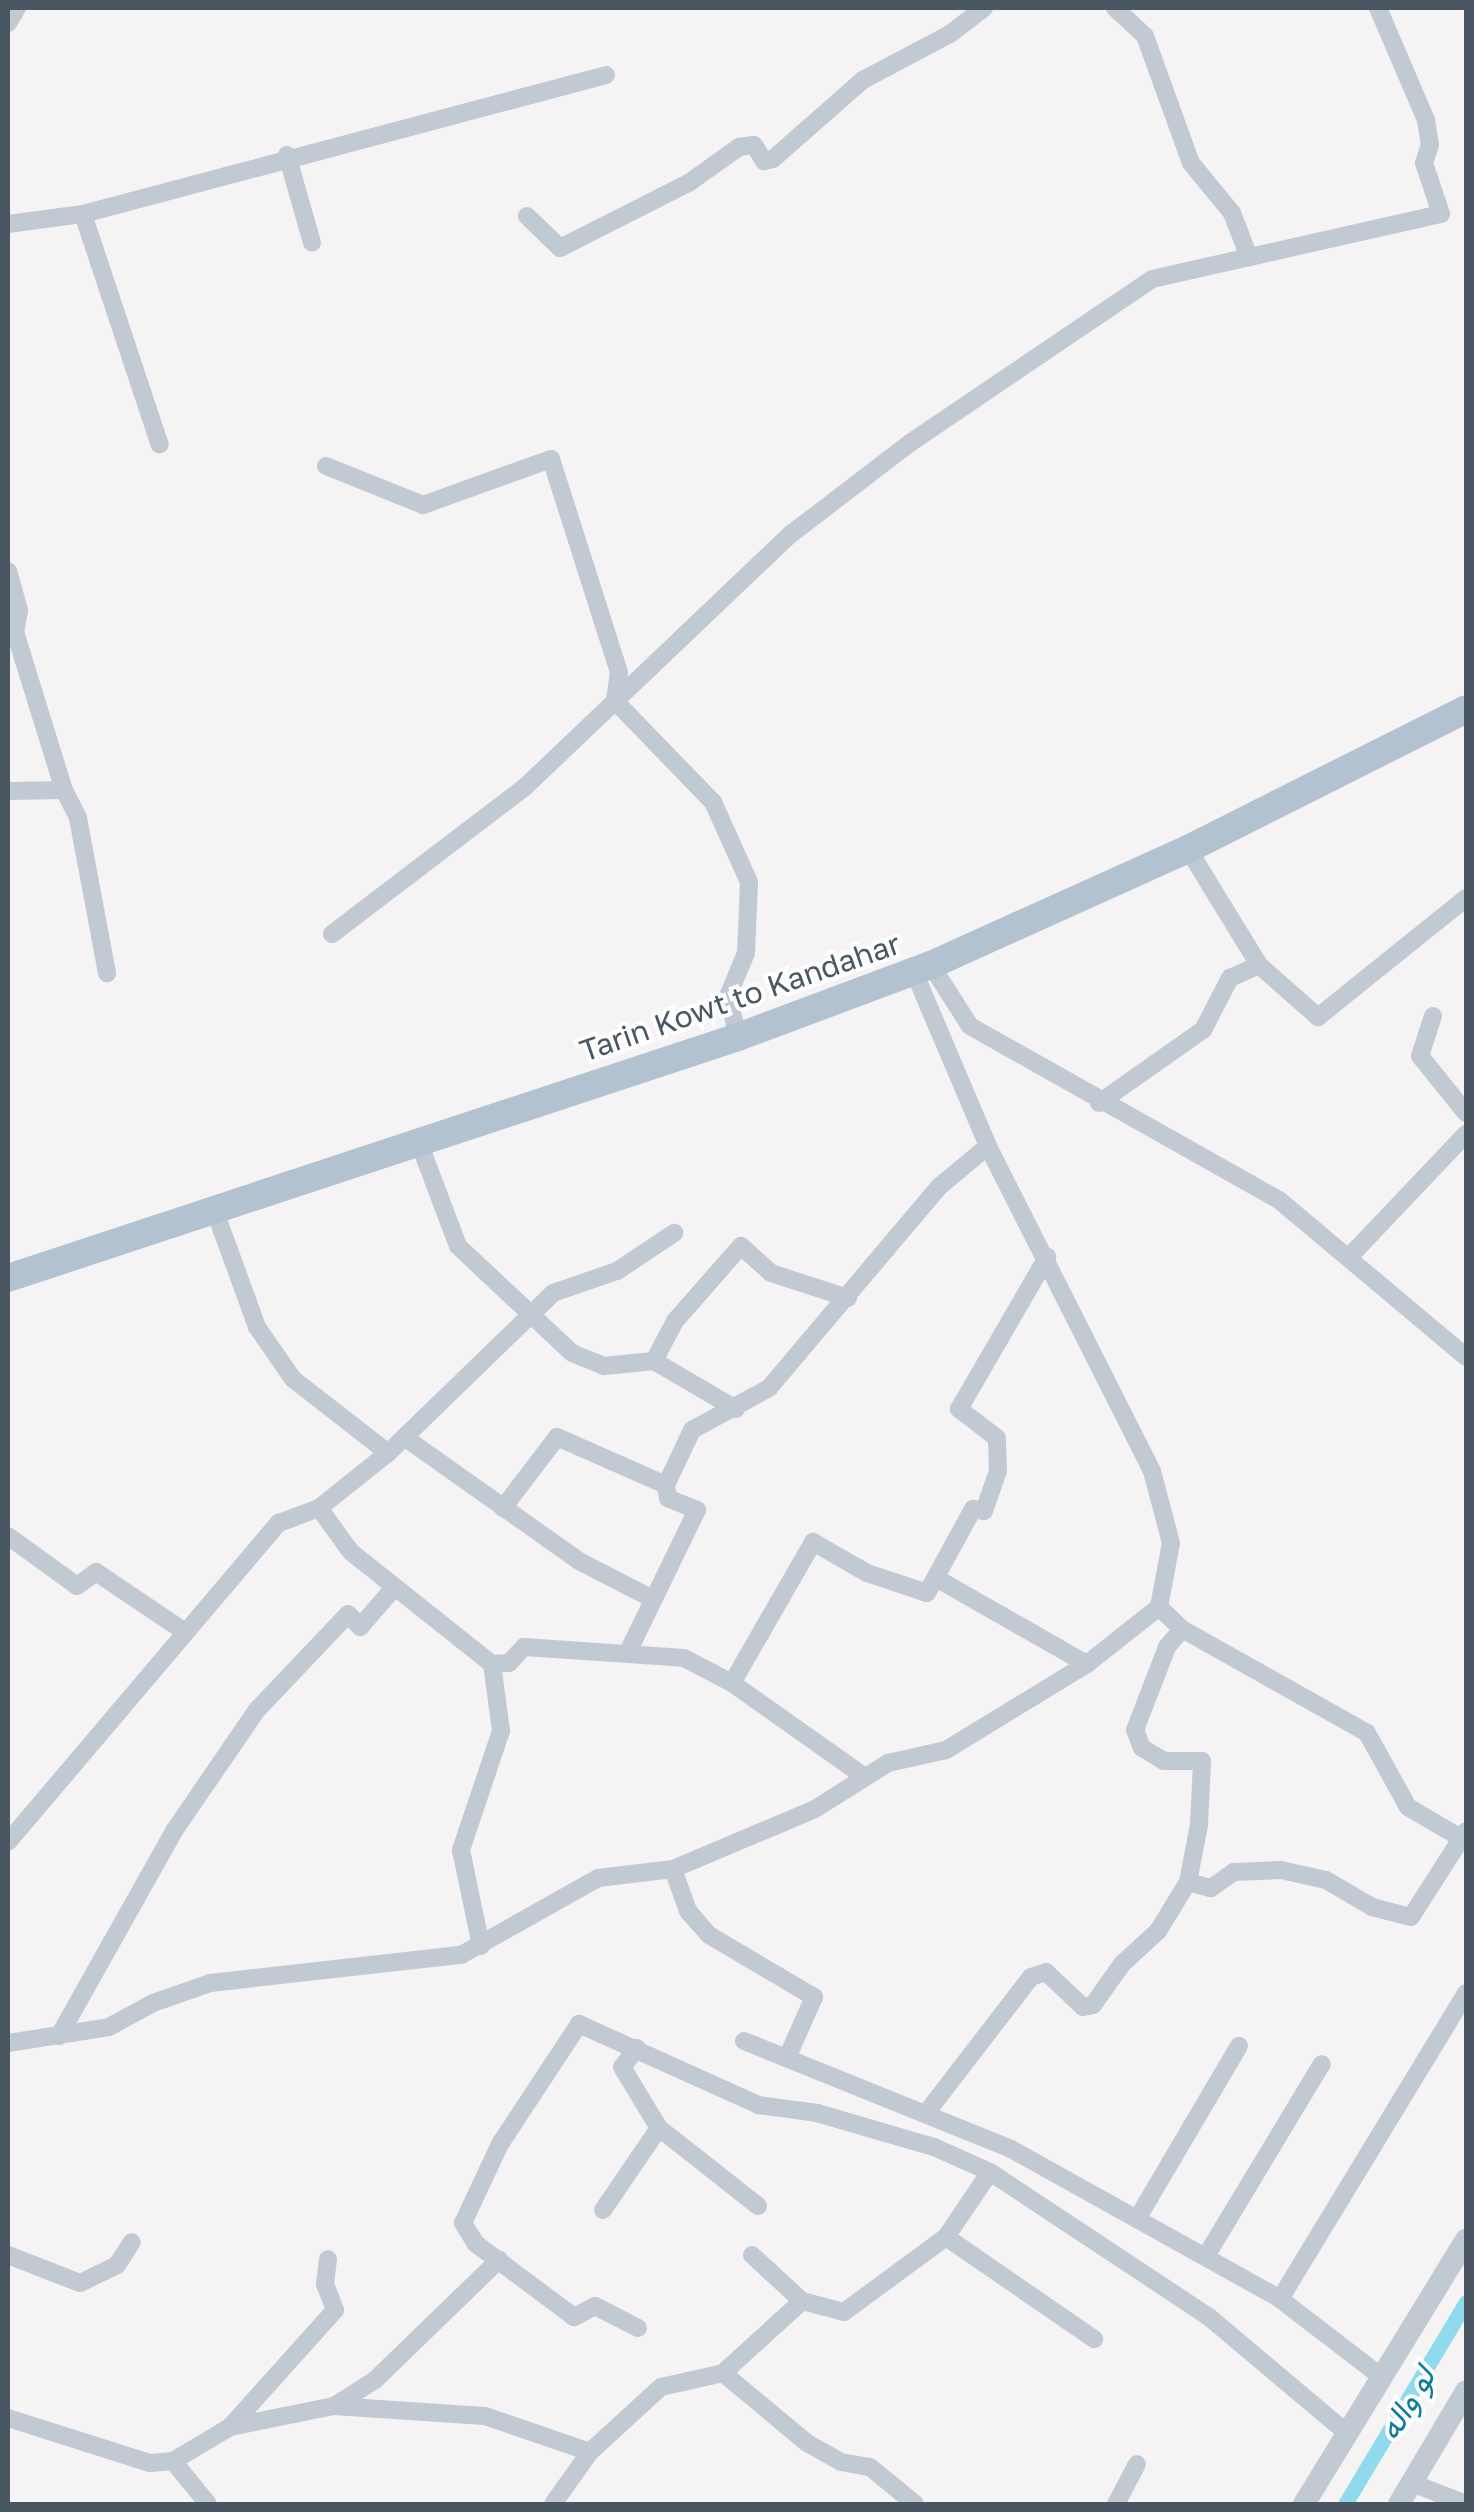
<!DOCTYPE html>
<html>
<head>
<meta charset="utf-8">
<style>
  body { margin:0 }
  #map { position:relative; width:1474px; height:2512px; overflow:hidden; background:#f5f3f3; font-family:"Golos Text",Vazirmatn,sans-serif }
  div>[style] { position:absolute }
  .canal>* { height:15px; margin:-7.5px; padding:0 7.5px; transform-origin:7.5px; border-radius:7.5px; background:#90daee }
  .minor>* { height:18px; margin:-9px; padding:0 9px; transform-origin:9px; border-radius:9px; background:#c1cad2 }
  .tertiary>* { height:22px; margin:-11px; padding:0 11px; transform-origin:11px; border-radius:11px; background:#c1cad2 }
  .primary>* { height:28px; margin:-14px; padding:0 14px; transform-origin:14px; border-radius:14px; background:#b3c2d1 }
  span { translate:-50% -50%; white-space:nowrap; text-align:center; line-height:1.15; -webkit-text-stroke:8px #fff; paint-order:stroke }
  .street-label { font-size:30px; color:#4a5661 }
  .water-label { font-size:32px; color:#0c7c9b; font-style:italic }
  .frame { position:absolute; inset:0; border:10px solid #4a5661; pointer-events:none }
</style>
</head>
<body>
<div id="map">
  <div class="canal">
    <i style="left:1345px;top:2504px;width:235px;rotate:-59.1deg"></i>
  </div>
  <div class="minor">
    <i style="left:1115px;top:8px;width:41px;rotate:43deg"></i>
    <i style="left:1145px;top:36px;width:135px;rotate:70.1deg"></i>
    <i style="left:1191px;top:163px;width:65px;rotate:50.6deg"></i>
    <i style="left:1232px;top:213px;width:47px;rotate:68.9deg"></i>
    <i style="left:8px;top:23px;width:17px;rotate:-59deg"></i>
    <i style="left:287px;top:155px;width:91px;rotate:74.1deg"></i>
    <i style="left:83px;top:214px;width:243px;rotate:71.6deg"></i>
    <i style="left:527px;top:216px;width:46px;rotate:44.1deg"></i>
    <i style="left:560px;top:248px;width:146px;rotate:-26.9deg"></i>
    <i style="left:690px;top:182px;width:60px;rotate:-35.5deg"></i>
    <i style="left:739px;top:147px;width:15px;rotate:-8deg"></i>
    <i style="left:754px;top:145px;width:19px;rotate:58deg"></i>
    <i style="left:764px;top:161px;width:9px;rotate:-13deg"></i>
    <i style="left:773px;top:159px;width:120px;rotate:-41.3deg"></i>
    <i style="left:863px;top:80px;width:98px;rotate:-27.9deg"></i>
    <i style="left:950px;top:34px;width:43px;rotate:-37.4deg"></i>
    <i style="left:8px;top:224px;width:76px;rotate:-7.6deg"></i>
    <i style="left:83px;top:214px;width:541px;rotate:-14.88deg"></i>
    <i style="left:326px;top:466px;width:105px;rotate:21.9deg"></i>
    <i style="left:423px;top:505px;width:136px;rotate:-19.8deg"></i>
    <i style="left:551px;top:459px;width:224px;rotate:72.3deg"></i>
    <i style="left:619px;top:672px;width:29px;rotate:98deg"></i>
    <i style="left:615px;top:701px;width:141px;rotate:45.9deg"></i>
    <i style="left:713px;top:802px;width:88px;rotate:65.8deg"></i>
    <i style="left:749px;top:882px;width:71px;rotate:92.4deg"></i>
    <i style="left:746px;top:953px;width:47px;rotate:112.7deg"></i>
    <i style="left:728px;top:996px;width:42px;rotate:76.3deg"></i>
    <i style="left:8px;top:571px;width:41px;rotate:74.2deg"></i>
    <i style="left:19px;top:610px;width:22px;rotate:100deg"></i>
    <i style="left:15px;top:632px;width:165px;rotate:72.8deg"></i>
    <i style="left:8px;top:791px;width:56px;rotate:-1deg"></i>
    <i style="left:64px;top:790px;width:31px;rotate:63deg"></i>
    <i style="left:78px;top:818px;width:158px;rotate:79.4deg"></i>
    <i style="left:1188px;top:849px;width:136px;rotate:58.5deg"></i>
    <i style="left:1259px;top:965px;width:79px;rotate:41.4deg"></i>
    <i style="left:1318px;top:1017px;width:190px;rotate:-38.8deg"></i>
    <i style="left:332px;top:934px;width:243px;rotate:-37.3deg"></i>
    <i style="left:525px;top:787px;width:367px;rotate:-43.6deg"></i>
    <i style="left:791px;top:534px;width:150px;rotate:-37.4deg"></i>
    <i style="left:910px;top:443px;width:292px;rotate:-34.1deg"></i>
    <i style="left:1152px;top:279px;width:296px;rotate:-12.7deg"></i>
    <i style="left:1441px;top:214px;width:54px;rotate:-108.4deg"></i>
    <i style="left:1424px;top:163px;width:19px;rotate:-72deg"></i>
    <i style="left:1430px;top:145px;width:25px;rotate:-99deg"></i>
    <i style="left:1426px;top:120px;width:122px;rotate:-113.2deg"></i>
    <i style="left:931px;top:965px;width:72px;rotate:57.4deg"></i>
    <i style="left:970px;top:1026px;width:355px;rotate:29.4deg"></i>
    <i style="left:1279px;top:1200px;width:244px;rotate:40deg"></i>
    <i style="left:1433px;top:1016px;width:42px;rotate:108deg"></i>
    <i style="left:1420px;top:1056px;width:73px;rotate:51.1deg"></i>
    <i style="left:1099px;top:1103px;width:127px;rotate:-35.1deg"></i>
    <i style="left:1203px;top:1030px;width:59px;rotate:-62.6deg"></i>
    <i style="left:1230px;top:978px;width:32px;rotate:-24deg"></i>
    <i style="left:418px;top:1140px;width:113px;rotate:69.3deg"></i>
    <i style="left:458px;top:1246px;width:156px;rotate:43.2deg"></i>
    <i style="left:572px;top:1353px;width:35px;rotate:22deg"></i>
    <i style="left:604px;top:1366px;width:50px;rotate:-5.7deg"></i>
    <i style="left:654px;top:1361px;width:95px;rotate:30.3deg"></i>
    <i style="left:213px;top:1206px;width:129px;rotate:70deg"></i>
    <i style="left:257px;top:1327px;width:63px;rotate:55.3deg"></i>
    <i style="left:293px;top:1379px;width:120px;rotate:37.9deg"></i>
    <i style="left:1351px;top:1255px;width:167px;rotate:-46.5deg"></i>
    <i style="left:654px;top:1361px;width:45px;rotate:-62.3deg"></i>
    <i style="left:675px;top:1321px;width:100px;rotate:-48.7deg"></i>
    <i style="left:741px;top:1246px;width:40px;rotate:42deg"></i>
    <i style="left:771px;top:1273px;width:81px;rotate:18deg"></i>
    <i style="left:404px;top:1437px;width:214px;rotate:35.3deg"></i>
    <i style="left:579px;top:1561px;width:83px;rotate:27.2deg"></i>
    <i style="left:319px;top:1508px;width:54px;rotate:54deg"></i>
    <i style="left:351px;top:1552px;width:180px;rotate:38.5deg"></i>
    <i style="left:492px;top:1664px;width:68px;rotate:82.3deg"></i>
    <i style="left:501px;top:1731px;width:126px;rotate:108.6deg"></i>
    <i style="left:461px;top:1850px;width:98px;rotate:78.2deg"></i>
    <i style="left:503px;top:1508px;width:89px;rotate:-52.7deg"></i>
    <i style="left:557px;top:1437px;width:119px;rotate:23.8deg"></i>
    <i style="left:8px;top:1536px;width:85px;rotate:35.9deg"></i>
    <i style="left:77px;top:1586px;width:24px;rotate:-36deg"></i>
    <i style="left:96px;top:1572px;width:107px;rotate:34deg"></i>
    <i style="left:936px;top:1578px;width:174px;rotate:29.7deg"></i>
    <i style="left:1159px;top:1607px;width:32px;rotate:44deg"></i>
    <i style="left:1182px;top:1629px;width:212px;rotate:29.3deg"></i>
    <i style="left:1367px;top:1733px;width:85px;rotate:61deg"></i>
    <i style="left:1408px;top:1807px;width:67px;rotate:30.4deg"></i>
    <i style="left:628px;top:1652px;width:158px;rotate:-64.1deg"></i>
    <i style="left:697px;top:1510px;width:31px;rotate:-158deg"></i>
    <i style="left:668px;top:1498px;width:13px;rotate:-99deg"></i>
    <i style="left:666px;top:1485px;width:61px;rotate:-64.7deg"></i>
    <i style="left:692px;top:1430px;width:88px;rotate:-28.6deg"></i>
    <i style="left:769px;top:1388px;width:265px;rotate:-49.8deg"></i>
    <i style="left:940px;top:1186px;width:62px;rotate:-39.8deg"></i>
    <i style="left:492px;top:1664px;width:17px;rotate:-3deg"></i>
    <i style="left:509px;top:1663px;width:22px;rotate:-47deg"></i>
    <i style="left:524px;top:1647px;width:160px;rotate:3.9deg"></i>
    <i style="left:684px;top:1658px;width:54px;rotate:27.5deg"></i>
    <i style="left:732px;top:1683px;width:163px;rotate:35.3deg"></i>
    <i style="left:732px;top:1683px;width:163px;rotate:-60.1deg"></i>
    <i style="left:813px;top:1542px;width:62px;rotate:29.9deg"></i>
    <i style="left:867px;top:1573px;width:63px;rotate:18.4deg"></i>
    <i style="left:927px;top:1593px;width:96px;rotate:-61.3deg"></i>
    <i style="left:973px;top:1509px;width:11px;rotate:10deg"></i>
    <i style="left:984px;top:1511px;width:42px;rotate:-70.7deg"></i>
    <i style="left:998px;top:1471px;width:33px;rotate:-92deg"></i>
    <i style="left:997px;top:1438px;width:48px;rotate:-142.7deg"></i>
    <i style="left:959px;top:1409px;width:176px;rotate:-59.9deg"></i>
    <i style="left:8px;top:1842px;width:419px;rotate:-49.7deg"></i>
    <i style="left:279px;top:1523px;width:43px;rotate:-20.6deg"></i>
    <i style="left:319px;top:1508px;width:88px;rotate:-38.6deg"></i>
    <i style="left:388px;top:1453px;width:230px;rotate:-44.1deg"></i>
    <i style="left:553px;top:1293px;width:68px;rotate:-19deg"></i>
    <i style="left:617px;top:1271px;width:69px;rotate:-33.7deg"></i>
    <i style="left:673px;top:1869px;width:45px;rotate:70.3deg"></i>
    <i style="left:688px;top:1911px;width:32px;rotate:49deg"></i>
    <i style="left:709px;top:1935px;width:122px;rotate:30.6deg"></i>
    <i style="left:814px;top:1997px;width:67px;rotate:113.9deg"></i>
    <i style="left:1188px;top:1882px;width:24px;rotate:15deg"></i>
    <i style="left:1211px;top:1888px;width:28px;rotate:-35deg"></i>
    <i style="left:1234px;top:1872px;width:47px;rotate:-2.4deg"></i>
    <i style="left:1281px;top:1870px;width:46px;rotate:12.5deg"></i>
    <i style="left:1326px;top:1880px;width:53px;rotate:30.4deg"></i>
    <i style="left:1372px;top:1907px;width:40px;rotate:14.4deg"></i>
    <i style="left:1411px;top:1917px;width:102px;rotate:-57.4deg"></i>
    <i style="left:59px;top:2036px;width:235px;rotate:-60.7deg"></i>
    <i style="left:174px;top:1831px;width:147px;rotate:-55.6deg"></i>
    <i style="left:257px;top:1710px;width:132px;rotate:-46.5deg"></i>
    <i style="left:348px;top:1614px;width:18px;rotate:47deg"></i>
    <i style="left:360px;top:1627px;width:50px;rotate:-49deg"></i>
    <i style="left:744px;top:2041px;width:288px;rotate:22deg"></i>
    <i style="left:1011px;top:2149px;width:308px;rotate:29.1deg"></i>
    <i style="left:1280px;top:2299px;width:130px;rotate:37.5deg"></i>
    <i style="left:8px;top:2043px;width:102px;rotate:-9deg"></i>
    <i style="left:109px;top:2027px;width:50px;rotate:-28.6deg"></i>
    <i style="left:153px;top:2003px;width:60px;rotate:-19.3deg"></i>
    <i style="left:210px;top:1983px;width:253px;rotate:-6.4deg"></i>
    <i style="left:461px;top:1955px;width:157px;rotate:-29.3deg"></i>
    <i style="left:598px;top:1878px;width:76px;rotate:-6.8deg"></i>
    <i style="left:673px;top:1869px;width:154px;rotate:-22.9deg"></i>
    <i style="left:815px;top:1809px;width:86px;rotate:-32.2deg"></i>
    <i style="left:888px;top:1763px;width:59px;rotate:-12.6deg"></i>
    <i style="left:946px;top:1750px;width:165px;rotate:-31.4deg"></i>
    <i style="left:1087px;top:1664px;width:92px;rotate:-38.4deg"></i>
    <i style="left:1159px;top:1607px;width:65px;rotate:-79.4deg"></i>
    <i style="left:1171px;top:1543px;width:74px;rotate:-104.8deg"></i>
    <i style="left:1152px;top:1471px;width:364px;rotate:-116.8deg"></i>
    <i style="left:988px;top:1146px;width:189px;rotate:-113deg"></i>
    <i style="left:637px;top:2048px;width:24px;rotate:128deg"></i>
    <i style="left:622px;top:2067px;width:71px;rotate:58.8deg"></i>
    <i style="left:659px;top:2128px;width:126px;rotate:38.2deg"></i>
    <i style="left:927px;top:2112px;width:170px;rotate:-52.4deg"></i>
    <i style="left:1031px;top:1977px;width:16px;rotate:-18deg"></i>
    <i style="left:1046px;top:1972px;width:51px;rotate:43.4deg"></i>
    <i style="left:1083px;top:2007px;width:10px;rotate:-11deg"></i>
    <i style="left:1093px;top:2005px;width:50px;rotate:-54.7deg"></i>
    <i style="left:1122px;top:1964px;width:49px;rotate:-42.5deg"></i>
    <i style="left:1158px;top:1931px;width:57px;rotate:-58.5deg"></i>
    <i style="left:1188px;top:1882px;width:58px;rotate:-79.1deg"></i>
    <i style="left:1199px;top:1825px;width:64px;rotate:-87.3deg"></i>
    <i style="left:1202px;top:1761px;width:38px;rotate:180deg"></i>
    <i style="left:1164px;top:1761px;width:26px;rotate:-149deg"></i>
    <i style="left:1142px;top:1748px;width:19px;rotate:-111deg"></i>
    <i style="left:1135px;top:1730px;width:89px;rotate:-68.9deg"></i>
    <i style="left:1167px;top:1647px;width:23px;rotate:-50deg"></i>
    <i style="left:603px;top:2210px;width:99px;rotate:-55.7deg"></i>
    <i style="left:1137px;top:2219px;width:201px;rotate:-59.5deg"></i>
    <i style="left:946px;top:2237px;width:180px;rotate:34.6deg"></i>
    <i style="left:8px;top:2255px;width:77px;rotate:21.3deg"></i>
    <i style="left:80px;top:2283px;width:41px;rotate:-25.9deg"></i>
    <i style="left:117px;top:2265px;width:27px;rotate:-57deg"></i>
    <i style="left:752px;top:2255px;width:68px;rotate:42.6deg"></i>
    <i style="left:1206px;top:2256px;width:224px;rotate:-58.9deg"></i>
    <i style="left:1280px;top:2299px;width:358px;rotate:-58.7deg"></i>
    <i style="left:638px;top:2328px;width:48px;rotate:-152.9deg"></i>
    <i style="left:595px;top:2306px;width:24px;rotate:152deg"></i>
    <i style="left:574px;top:2317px;width:122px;rotate:-143.3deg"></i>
    <i style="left:476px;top:2244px;width:25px;rotate:-122deg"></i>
    <i style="left:463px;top:2223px;width:87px;rotate:-64.9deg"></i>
    <i style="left:500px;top:2144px;width:144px;rotate:-56.6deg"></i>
    <i style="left:579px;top:2024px;width:196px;rotate:24.3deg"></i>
    <i style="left:758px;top:2105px;width:60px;rotate:7.7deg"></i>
    <i style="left:817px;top:2113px;width:122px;rotate:16.2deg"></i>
    <i style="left:934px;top:2147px;width:61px;rotate:24.1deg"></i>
    <i style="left:990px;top:2172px;width:263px;rotate:33.5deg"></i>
    <i style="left:1209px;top:2317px;width:182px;rotate:40.1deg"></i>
    <i style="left:723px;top:2373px;width:109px;rotate:39.8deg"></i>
    <i style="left:807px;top:2443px;width:39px;rotate:29deg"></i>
    <i style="left:841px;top:2462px;width:29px;rotate:10deg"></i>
    <i style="left:870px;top:2467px;width:58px;rotate:39.4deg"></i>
    <i style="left:334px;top:2406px;width:151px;rotate:3.8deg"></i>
    <i style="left:485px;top:2416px;width:111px;rotate:18.9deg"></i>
    <i style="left:8px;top:2418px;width:149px;rotate:17.6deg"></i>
    <i style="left:150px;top:2463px;width:23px;rotate:-5deg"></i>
    <i style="left:173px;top:2461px;width:66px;rotate:-30.8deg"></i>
    <i style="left:230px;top:2427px;width:106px;rotate:-11.4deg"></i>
    <i style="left:334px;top:2406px;width:49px;rotate:-32.4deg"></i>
    <i style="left:375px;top:2380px;width:173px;rotate:-44.1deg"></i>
    <i style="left:230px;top:2427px;width:157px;rotate:-48.1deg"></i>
    <i style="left:335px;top:2310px;width:28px;rotate:-111deg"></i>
    <i style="left:325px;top:2284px;width:25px;rotate:-83deg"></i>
    <i style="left:173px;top:2461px;width:55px;rotate:50.9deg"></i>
    <i style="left:1412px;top:2483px;width:58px;rotate:21.3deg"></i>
    <i style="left:553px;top:2504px;width:64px;rotate:-54.6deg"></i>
    <i style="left:590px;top:2452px;width:96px;rotate:-42.5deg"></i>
    <i style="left:661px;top:2387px;width:64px;rotate:-12.7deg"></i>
    <i style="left:723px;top:2373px;width:107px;rotate:-42.3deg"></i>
    <i style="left:802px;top:2301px;width:43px;rotate:14.7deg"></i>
    <i style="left:844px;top:2312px;width:127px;rotate:-36.3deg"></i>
    <i style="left:946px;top:2237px;width:78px;rotate:-55.9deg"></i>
    <i style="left:1116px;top:2504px;width:45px;rotate:-62.3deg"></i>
  </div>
  <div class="tertiary">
    <i style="left:1304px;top:2504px;width:310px;rotate:-58.5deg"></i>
    <i style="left:1399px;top:2504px;width:131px;rotate:-59.3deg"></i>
  </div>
  <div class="primary">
    <i style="left:8px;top:1278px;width:769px;rotate:-18.27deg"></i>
    <i style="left:738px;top:1037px;width:206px;rotate:-20.5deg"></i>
    <i style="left:931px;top:965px;width:282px;rotate:-24.3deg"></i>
    <i style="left:1188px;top:849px;width:311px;rotate:-26.7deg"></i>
  </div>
  <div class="street-label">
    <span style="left:740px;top:997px;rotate:-19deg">Tarin Kowt to Kandahar</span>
  </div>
  <div class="water-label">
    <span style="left:1406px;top:2403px;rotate:-59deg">لو واله</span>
  </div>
  <div class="frame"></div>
</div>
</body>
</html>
